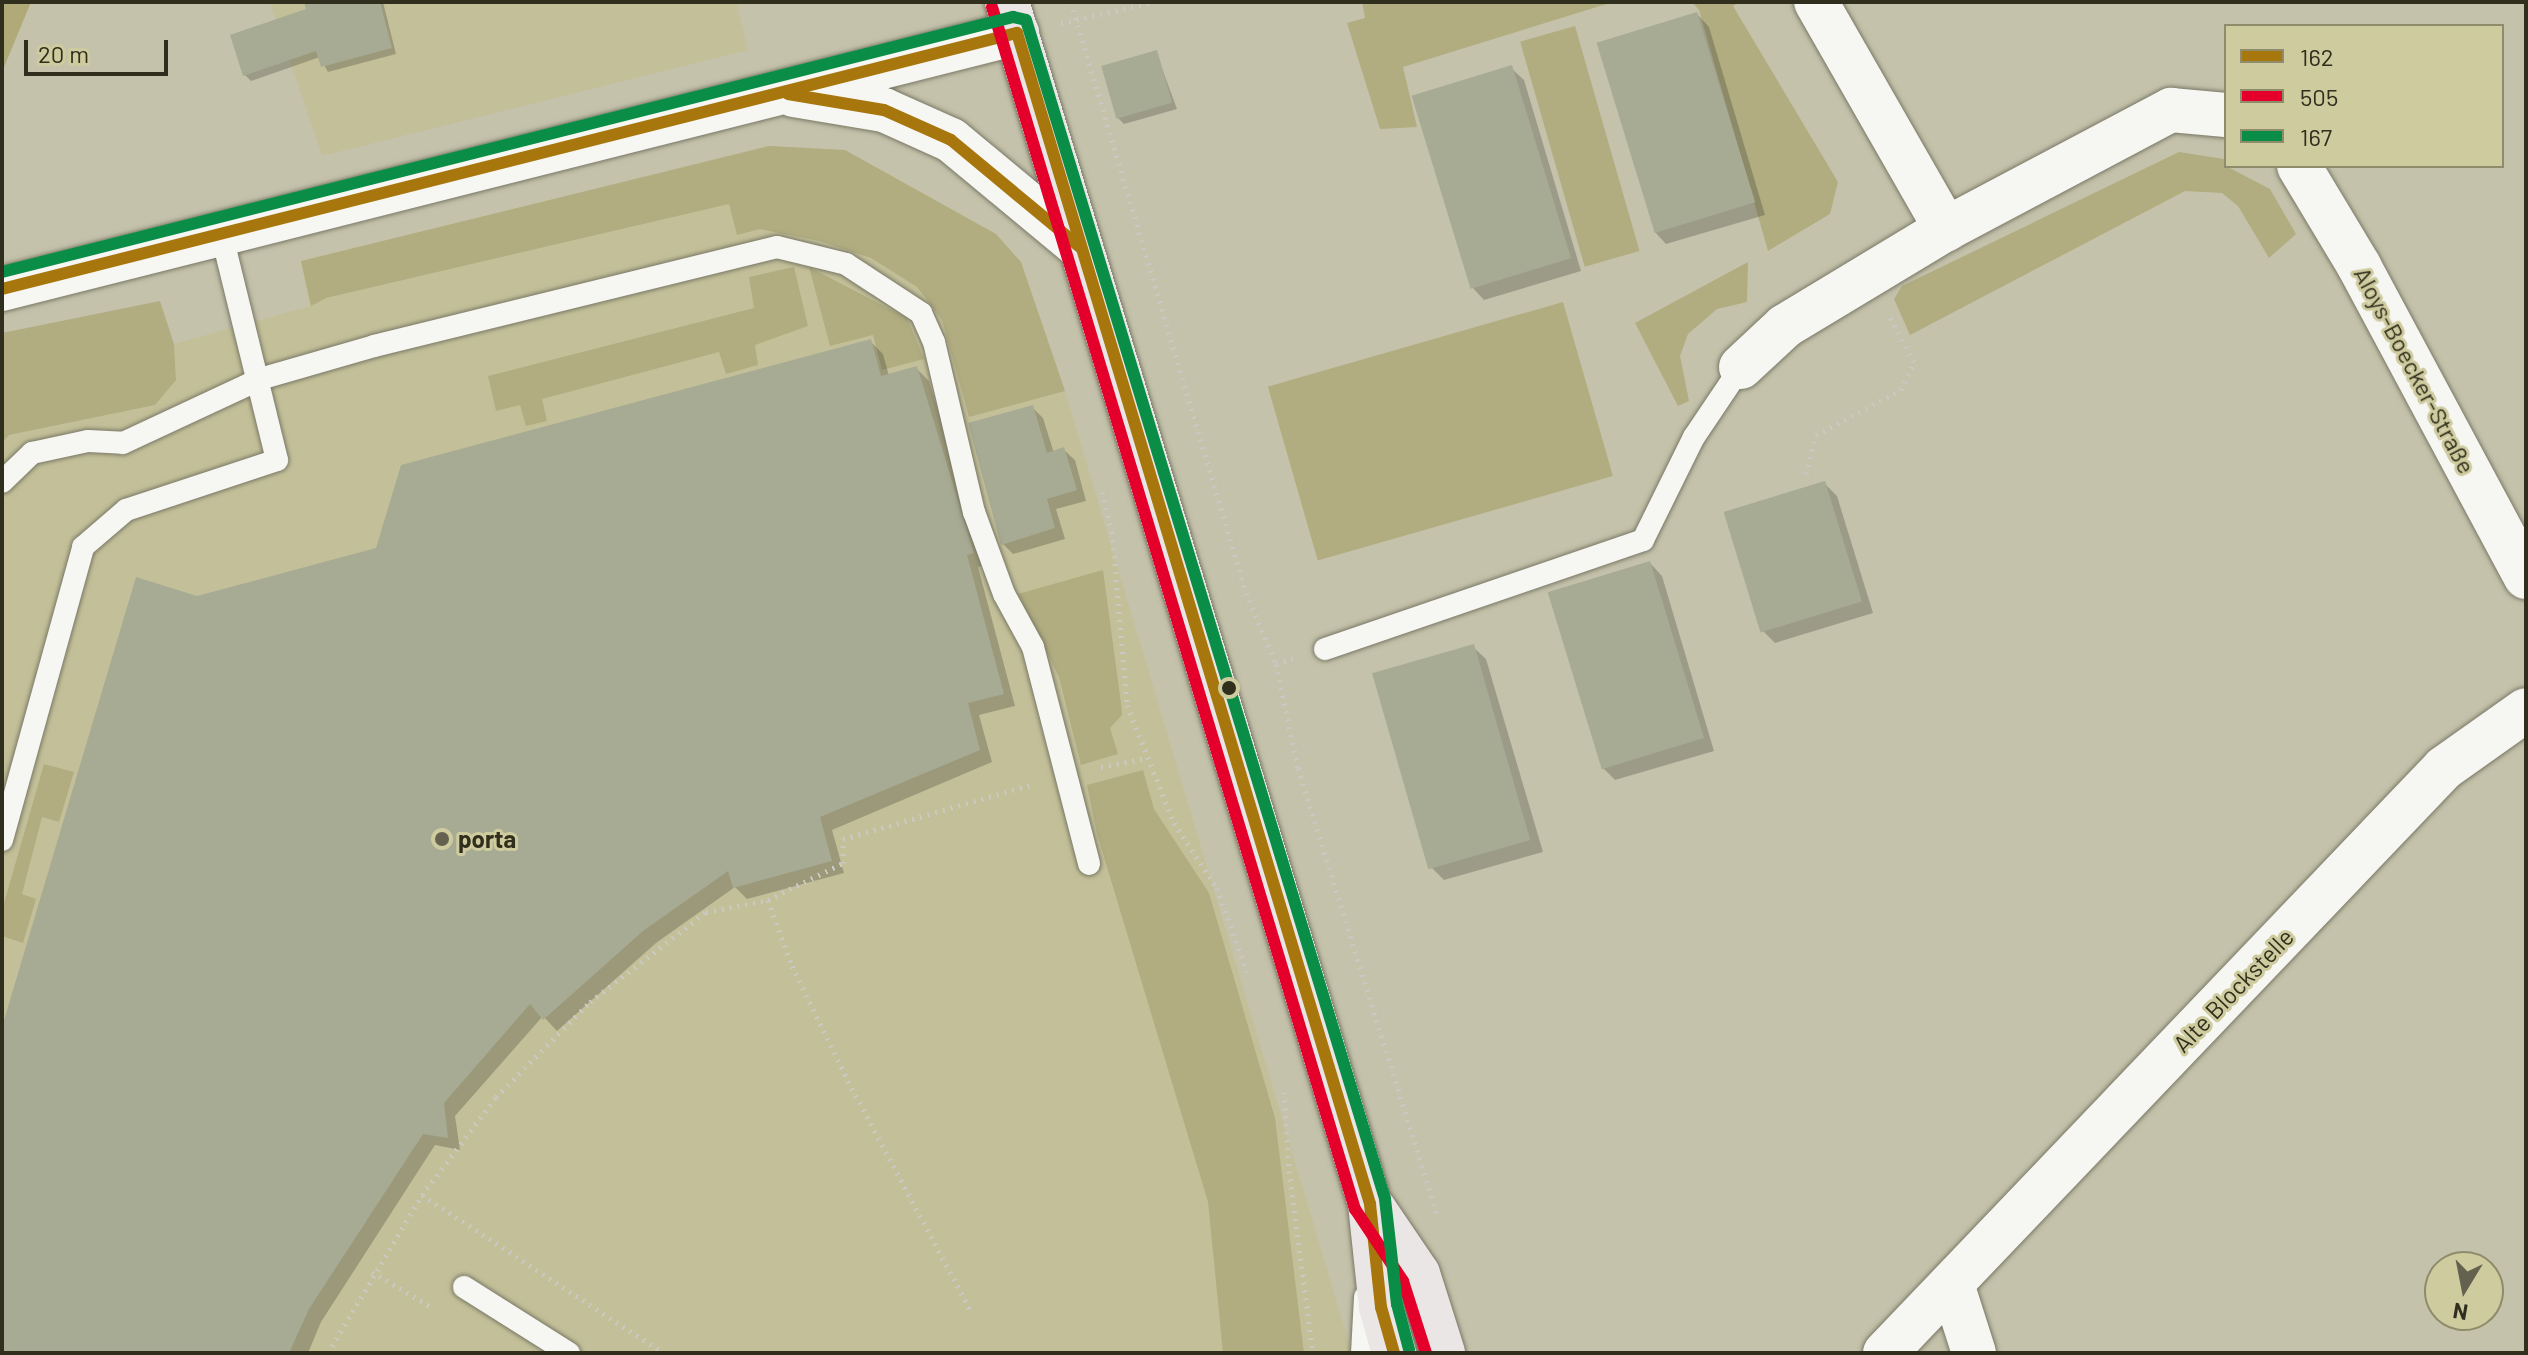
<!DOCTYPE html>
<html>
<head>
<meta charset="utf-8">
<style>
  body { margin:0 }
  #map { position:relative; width:2528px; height:1355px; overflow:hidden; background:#c4c2aa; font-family:Barlow,sans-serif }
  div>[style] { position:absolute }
  .built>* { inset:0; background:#c3c099 }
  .green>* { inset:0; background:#b1ad81; transform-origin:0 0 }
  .forest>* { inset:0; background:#afaa78 }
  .shadow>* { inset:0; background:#0003 }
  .building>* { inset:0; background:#a7ab93; transform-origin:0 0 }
  .path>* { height:5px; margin-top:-2.5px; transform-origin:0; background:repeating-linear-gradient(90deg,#c9c9c2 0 2px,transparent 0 8px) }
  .roads { filter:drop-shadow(0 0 2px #7a7866) drop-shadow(0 0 2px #7a7866) }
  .lane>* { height:22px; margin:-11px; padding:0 11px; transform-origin:11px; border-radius:11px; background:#f6f6f2 }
  .street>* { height:44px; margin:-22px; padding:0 22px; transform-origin:22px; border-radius:22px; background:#f6f6f2 }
  .primary>* { height:44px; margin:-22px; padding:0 22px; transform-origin:22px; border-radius:22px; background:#ebe6e6 }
  .bus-1>* { height:12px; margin:-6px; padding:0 6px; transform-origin:6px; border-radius:6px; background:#a7760c }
  .bus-2>* { height:12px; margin:-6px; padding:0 6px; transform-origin:6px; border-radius:6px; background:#e4002b }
  .bus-3>* { height:12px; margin:-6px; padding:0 6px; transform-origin:6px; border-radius:6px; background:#0a8e47 }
  .dots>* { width:22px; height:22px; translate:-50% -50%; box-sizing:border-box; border:4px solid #cecb9f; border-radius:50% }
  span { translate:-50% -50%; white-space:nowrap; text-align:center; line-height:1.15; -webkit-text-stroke:6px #cecb9f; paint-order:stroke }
  .street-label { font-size:24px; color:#302e1d }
  .poi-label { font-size:24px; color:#302e1d; font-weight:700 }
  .left { translate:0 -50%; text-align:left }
  .frame { position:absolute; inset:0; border:4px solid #302e1d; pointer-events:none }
  .legend { position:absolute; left:2224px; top:24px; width:280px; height:144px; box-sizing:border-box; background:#cecb9f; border:2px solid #8f8c6b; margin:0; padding:10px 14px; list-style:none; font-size:24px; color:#302e1d }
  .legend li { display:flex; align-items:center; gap:16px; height:40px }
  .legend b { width:40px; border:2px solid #8f8c6b }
  .north { position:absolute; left:2424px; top:1251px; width:80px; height:80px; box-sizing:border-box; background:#cecb9f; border:2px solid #8f8c6b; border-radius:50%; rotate:190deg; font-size:22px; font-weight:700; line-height:32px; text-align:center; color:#302e1d }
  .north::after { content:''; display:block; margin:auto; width:28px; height:36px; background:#64624e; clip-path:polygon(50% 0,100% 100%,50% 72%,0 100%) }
  .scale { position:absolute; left:24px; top:40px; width:144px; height:36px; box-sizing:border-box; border:4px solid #302e1d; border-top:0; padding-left:10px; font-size:24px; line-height:28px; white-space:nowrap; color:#302e1d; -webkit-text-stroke:6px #cecb9f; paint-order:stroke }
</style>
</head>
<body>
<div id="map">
  <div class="built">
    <i style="clip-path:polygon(270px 2px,736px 2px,748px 50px,322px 156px)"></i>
    <i style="clip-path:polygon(769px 146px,845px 150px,996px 234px,1021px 262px,1065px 391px,1352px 1353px,2px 1353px,2px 443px,9px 435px,155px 404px,176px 380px,174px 344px,310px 306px,301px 261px)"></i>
  </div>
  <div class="green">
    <i style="clip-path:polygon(1362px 2px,1613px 2px,1403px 67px,1417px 127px,1380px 129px,1347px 23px,1365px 18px)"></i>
    <i style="clip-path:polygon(1692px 2px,1739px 2px,1733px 6px,1838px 182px,1830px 214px,1768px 251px,1699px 10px)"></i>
    <i style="left:1575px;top:26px;width:234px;height:57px;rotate:74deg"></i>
    <i style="clip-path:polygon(769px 146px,845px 150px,996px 234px,1021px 262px,1065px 391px,969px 417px,942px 320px,917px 287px,871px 258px,819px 241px,760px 229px,737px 235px,729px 204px,326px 298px,311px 306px,301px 261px)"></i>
    <i style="clip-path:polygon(2179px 152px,2224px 159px,2226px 166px,2270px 189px,2296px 234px,2269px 258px,2238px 206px,2222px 193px,2185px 191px,1910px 335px,1894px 299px,1902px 286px)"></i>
    <i style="clip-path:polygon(1748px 262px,1747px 302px,1717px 309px,1688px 334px,1680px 356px,1689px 401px,1678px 406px,1635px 323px)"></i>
    <i style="clip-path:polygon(794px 267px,808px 326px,755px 345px,758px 365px,726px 374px,719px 352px,542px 399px,547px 421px,526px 426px,520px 405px,496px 411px,488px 376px,754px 308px,749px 277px)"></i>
    <i style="clip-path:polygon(809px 267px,907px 318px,924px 359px,882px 370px,873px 335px,830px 346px)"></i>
    <i style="clip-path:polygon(160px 301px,174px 344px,176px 380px,155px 405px,9px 435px,2px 443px,2px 333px)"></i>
    <i style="left:1563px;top:302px;width:181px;height:307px;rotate:74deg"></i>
    <i style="clip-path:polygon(1103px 570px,1121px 703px,1122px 715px,1110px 728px,1118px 754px,1081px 765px,1059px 677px,1018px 594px)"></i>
    <i style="clip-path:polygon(44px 764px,74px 772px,59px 822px,42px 817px,22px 894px,36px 899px,23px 943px,2px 936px,2px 910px)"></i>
    <i style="clip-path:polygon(1143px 770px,1154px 809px,1209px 893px,1275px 1118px,1304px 1353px,1223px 1353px,1208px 1202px,1097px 834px,1087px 785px)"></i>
  </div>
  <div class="forest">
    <i style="clip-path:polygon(2px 2px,31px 2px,2px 72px)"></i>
  </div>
  <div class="shadow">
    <i style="clip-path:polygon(306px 2px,383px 2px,396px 54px,328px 72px,320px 57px,251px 81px,245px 75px,308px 10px)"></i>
    <i style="clip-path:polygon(1697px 14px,1709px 27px,1765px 215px,1666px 244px,1654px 231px)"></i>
    <i style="clip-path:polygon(1156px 52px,1177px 109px,1124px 124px,1118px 118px)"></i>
    <i style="clip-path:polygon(1511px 68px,1524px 80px,1581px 271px,1484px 300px,1472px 287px)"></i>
    <i style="clip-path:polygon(871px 342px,883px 354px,889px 376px,916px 368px,929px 381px,985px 565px,978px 567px,1015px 706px,979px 715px,992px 762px,832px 830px,844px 873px,747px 899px,735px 887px,656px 943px,557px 1031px,543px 1016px,455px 1116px,460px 1150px,435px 1145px,321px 1322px,308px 1353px,2px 1353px,2px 1034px,197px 598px,378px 550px)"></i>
    <i style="clip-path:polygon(1033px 408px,1043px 418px,1054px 453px,1064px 450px,1075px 460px,1086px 501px,1056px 509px,1065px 539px,1013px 554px,1003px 544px)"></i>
    <i style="clip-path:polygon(1824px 483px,1837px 496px,1873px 613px,1775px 643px,1763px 631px)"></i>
    <i style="clip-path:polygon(1650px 563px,1662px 576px,1714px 751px,1615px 780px,1602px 767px)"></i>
    <i style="clip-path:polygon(1473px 647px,1486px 659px,1543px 852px,1444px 880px,1432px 868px)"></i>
  </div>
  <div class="building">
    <i style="clip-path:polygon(304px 2px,380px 2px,392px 48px,321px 67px,316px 51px,243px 76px,230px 35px,306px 9px)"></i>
    <i style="left:1697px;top:12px;width:199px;height:105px;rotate:73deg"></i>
    <i style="left:1157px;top:50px;width:55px;height:58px;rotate:74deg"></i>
    <i style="left:1512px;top:65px;width:202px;height:105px;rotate:73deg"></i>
    <i style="clip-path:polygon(871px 339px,881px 376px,917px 366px,974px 553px,967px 555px,1004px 694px,968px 703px,980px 750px,820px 817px,832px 861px,733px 888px,728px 871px,643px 931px,543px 1020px,530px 1004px,444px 1103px,448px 1138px,423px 1134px,309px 1309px,289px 1353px,2px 1353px,2px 1027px,136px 577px,197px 596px,376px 548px,401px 465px)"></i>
    <i style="clip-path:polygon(1033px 405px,1047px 453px,1064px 447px,1077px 490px,1047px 499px,1055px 528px,1001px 545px,968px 423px)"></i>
    <i style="left:1825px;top:481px;width:126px;height:106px;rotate:73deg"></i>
    <i style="left:1650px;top:561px;width:185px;height:107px;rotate:73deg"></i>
    <i style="left:1474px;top:644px;width:204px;height:106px;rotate:74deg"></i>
  </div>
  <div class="path">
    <i style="left:1071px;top:2px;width:616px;rotate:73.51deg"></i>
    <i style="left:1246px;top:593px;width:77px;rotate:67.1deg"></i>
    <i style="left:1276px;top:664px;width:106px;rotate:78.1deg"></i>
    <i style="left:1298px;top:768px;width:468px;rotate:72.7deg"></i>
    <i style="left:1061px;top:23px;width:95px;rotate:-12.7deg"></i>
    <i style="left:1806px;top:474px;width:40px;rotate:-75.6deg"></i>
    <i style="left:1816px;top:435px;width:96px;rotate:-27.9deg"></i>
    <i style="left:1901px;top:390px;width:31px;rotate:-65deg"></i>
    <i style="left:1914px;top:362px;width:53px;rotate:-118deg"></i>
    <i style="left:1102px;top:492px;width:41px;rotate:76deg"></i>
    <i style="left:1112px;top:532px;width:174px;rotate:85deg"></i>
    <i style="left:1127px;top:705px;width:127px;rotate:68.3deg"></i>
    <i style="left:1174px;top:823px;width:78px;rotate:56.5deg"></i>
    <i style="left:1217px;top:888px;width:89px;rotate:70.3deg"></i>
    <i style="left:1276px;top:664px;width:19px;rotate:-18deg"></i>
    <i style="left:1101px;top:767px;width:47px;rotate:-11.1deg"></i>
    <i style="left:768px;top:900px;width:70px;rotate:70deg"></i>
    <i style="left:792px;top:966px;width:128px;rotate:64deg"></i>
    <i style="left:848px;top:1081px;width:261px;rotate:61.9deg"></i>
    <i style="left:1284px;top:1092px;width:79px;rotate:86.4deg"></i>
    <i style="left:1289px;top:1171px;width:184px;rotate:82.5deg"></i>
    <i style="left:422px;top:1195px;width:288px;rotate:33.2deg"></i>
    <i style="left:372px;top:1272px;width:71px;rotate:30.5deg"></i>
    <i style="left:328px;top:1353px;width:184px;rotate:-59.3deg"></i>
    <i style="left:422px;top:1195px;width:123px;rotate:-52.9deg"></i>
    <i style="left:496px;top:1097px;width:134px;rotate:-45.3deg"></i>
    <i style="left:590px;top:1002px;width:147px;rotate:-37.8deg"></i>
    <i style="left:706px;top:912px;width:63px;rotate:-11deg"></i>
    <i style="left:768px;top:900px;width:84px;rotate:-26.3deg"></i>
    <i style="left:843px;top:863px;width:24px;rotate:-90deg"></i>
    <i style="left:843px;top:839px;width:198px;rotate:-16.1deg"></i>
  </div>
  <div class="roads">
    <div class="lane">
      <i style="left:2px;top:482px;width:42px;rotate:-44deg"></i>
      <i style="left:32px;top:453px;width:57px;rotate:-12.1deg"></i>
      <i style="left:88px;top:441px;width:35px;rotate:3deg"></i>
      <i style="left:123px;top:443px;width:151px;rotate:-25deg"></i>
      <i style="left:260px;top:379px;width:119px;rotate:-16.1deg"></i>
      <i style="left:374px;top:346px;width:415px;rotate:-13.8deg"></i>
      <i style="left:777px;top:247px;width:71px;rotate:13.8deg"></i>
      <i style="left:846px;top:264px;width:90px;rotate:33.2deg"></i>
      <i style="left:921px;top:313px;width:32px;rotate:66deg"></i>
      <i style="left:934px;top:342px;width:175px;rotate:76.8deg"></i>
      <i style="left:974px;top:512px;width:87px;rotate:69.9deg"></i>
      <i style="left:1004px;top:594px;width:60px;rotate:61.3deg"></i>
      <i style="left:1033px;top:647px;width:224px;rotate:75.5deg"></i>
      <i style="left:1325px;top:649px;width:336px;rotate:-18.9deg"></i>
      <i style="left:1643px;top:540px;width:115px;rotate:-63.7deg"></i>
      <i style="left:1694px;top:437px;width:84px;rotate:-56.1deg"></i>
      <i style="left:2px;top:840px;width:304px;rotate:-74.5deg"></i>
      <i style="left:83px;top:547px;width:57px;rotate:-40.7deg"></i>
      <i style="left:126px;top:510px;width:159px;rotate:-18.3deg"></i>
      <i style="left:277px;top:460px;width:235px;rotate:-103.8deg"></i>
      <i style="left:464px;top:1287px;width:124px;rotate:32.2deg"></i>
      <i style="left:1362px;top:1353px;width:56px;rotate:-86.9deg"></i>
    </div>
    <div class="street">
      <i style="left:1816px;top:2px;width:262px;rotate:60.2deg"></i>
      <i style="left:1946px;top:229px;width:255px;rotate:-27.9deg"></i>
      <i style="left:2171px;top:110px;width:55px;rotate:5.2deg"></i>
      <i style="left:794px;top:95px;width:91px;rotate:9.5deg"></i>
      <i style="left:884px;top:110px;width:73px;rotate:24.1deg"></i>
      <i style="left:951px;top:140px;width:169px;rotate:39.7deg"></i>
      <i style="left:2299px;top:166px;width:117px;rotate:59deg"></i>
      <i style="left:2359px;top:266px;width:353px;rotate:61.8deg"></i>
      <i style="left:2px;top:289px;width:1047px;rotate:-14.16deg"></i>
      <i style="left:1741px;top:367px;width:60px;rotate:-43deg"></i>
      <i style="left:1785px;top:326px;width:188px;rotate:-31.1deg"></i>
      <i style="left:1952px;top:1284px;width:72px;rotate:72.3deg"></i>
      <i style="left:1885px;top:1353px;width:809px;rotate:-46.3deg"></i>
      <i style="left:2444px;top:768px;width:100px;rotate:-35.3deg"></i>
    </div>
    <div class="primary">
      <i style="left:1007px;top:2px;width:1256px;rotate:73.2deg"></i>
      <i style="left:1370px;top:1204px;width:104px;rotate:83.9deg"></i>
      <i style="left:1381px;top:1307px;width:48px;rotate:74.2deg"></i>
      <i style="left:1374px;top:1209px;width:78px;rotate:55.9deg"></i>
      <i style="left:1418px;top:1274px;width:83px;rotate:72.4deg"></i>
    </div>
  </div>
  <div class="bus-1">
    <i style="left:788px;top:94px;width:97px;rotate:9.5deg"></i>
    <i style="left:884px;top:110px;width:73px;rotate:24.1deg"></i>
    <i style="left:951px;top:140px;width:169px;rotate:39.7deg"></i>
    <i style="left:2px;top:289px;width:1047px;rotate:-14.16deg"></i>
    <i style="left:1017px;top:33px;width:1223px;rotate:73.22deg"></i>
    <i style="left:1370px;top:1204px;width:104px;rotate:83.9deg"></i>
    <i style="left:1381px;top:1307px;width:48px;rotate:74.2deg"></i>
  </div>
  <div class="bus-2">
    <i style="left:992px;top:7px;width:1256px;rotate:73.2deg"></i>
    <i style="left:1355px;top:1209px;width:87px;rotate:56.3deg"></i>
    <i style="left:1403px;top:1281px;width:76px;rotate:72.3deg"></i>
  </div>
  <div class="bus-3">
    <i style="left:2px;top:272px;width:1043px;rotate:-14.16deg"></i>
    <i style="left:1013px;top:17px;width:13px;rotate:13deg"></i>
    <i style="left:1026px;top:20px;width:1232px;rotate:73.06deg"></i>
    <i style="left:1385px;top:1199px;width:106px;rotate:83.5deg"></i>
    <i style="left:1397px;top:1304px;width:47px;rotate:75.1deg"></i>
  </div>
  <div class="dots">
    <i style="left:1229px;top:688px;background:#302e1d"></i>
    <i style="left:442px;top:839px;background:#64624e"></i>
  </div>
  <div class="street-label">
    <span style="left:2415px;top:370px;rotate:62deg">Aloys-Boecker-Straße</span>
    <span style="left:2233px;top:990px;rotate:-46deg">Alte Blockstelle</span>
  </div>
  <div class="poi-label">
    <span class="left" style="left:458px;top:839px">porta</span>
  </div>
  <div class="frame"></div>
  <ul class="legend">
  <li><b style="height:10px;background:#a7760c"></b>162</li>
  <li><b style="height:10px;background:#e4002b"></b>505</li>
  <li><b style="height:10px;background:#0a8e47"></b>167</li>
  </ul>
  <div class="north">N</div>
  <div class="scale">20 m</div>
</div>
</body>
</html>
